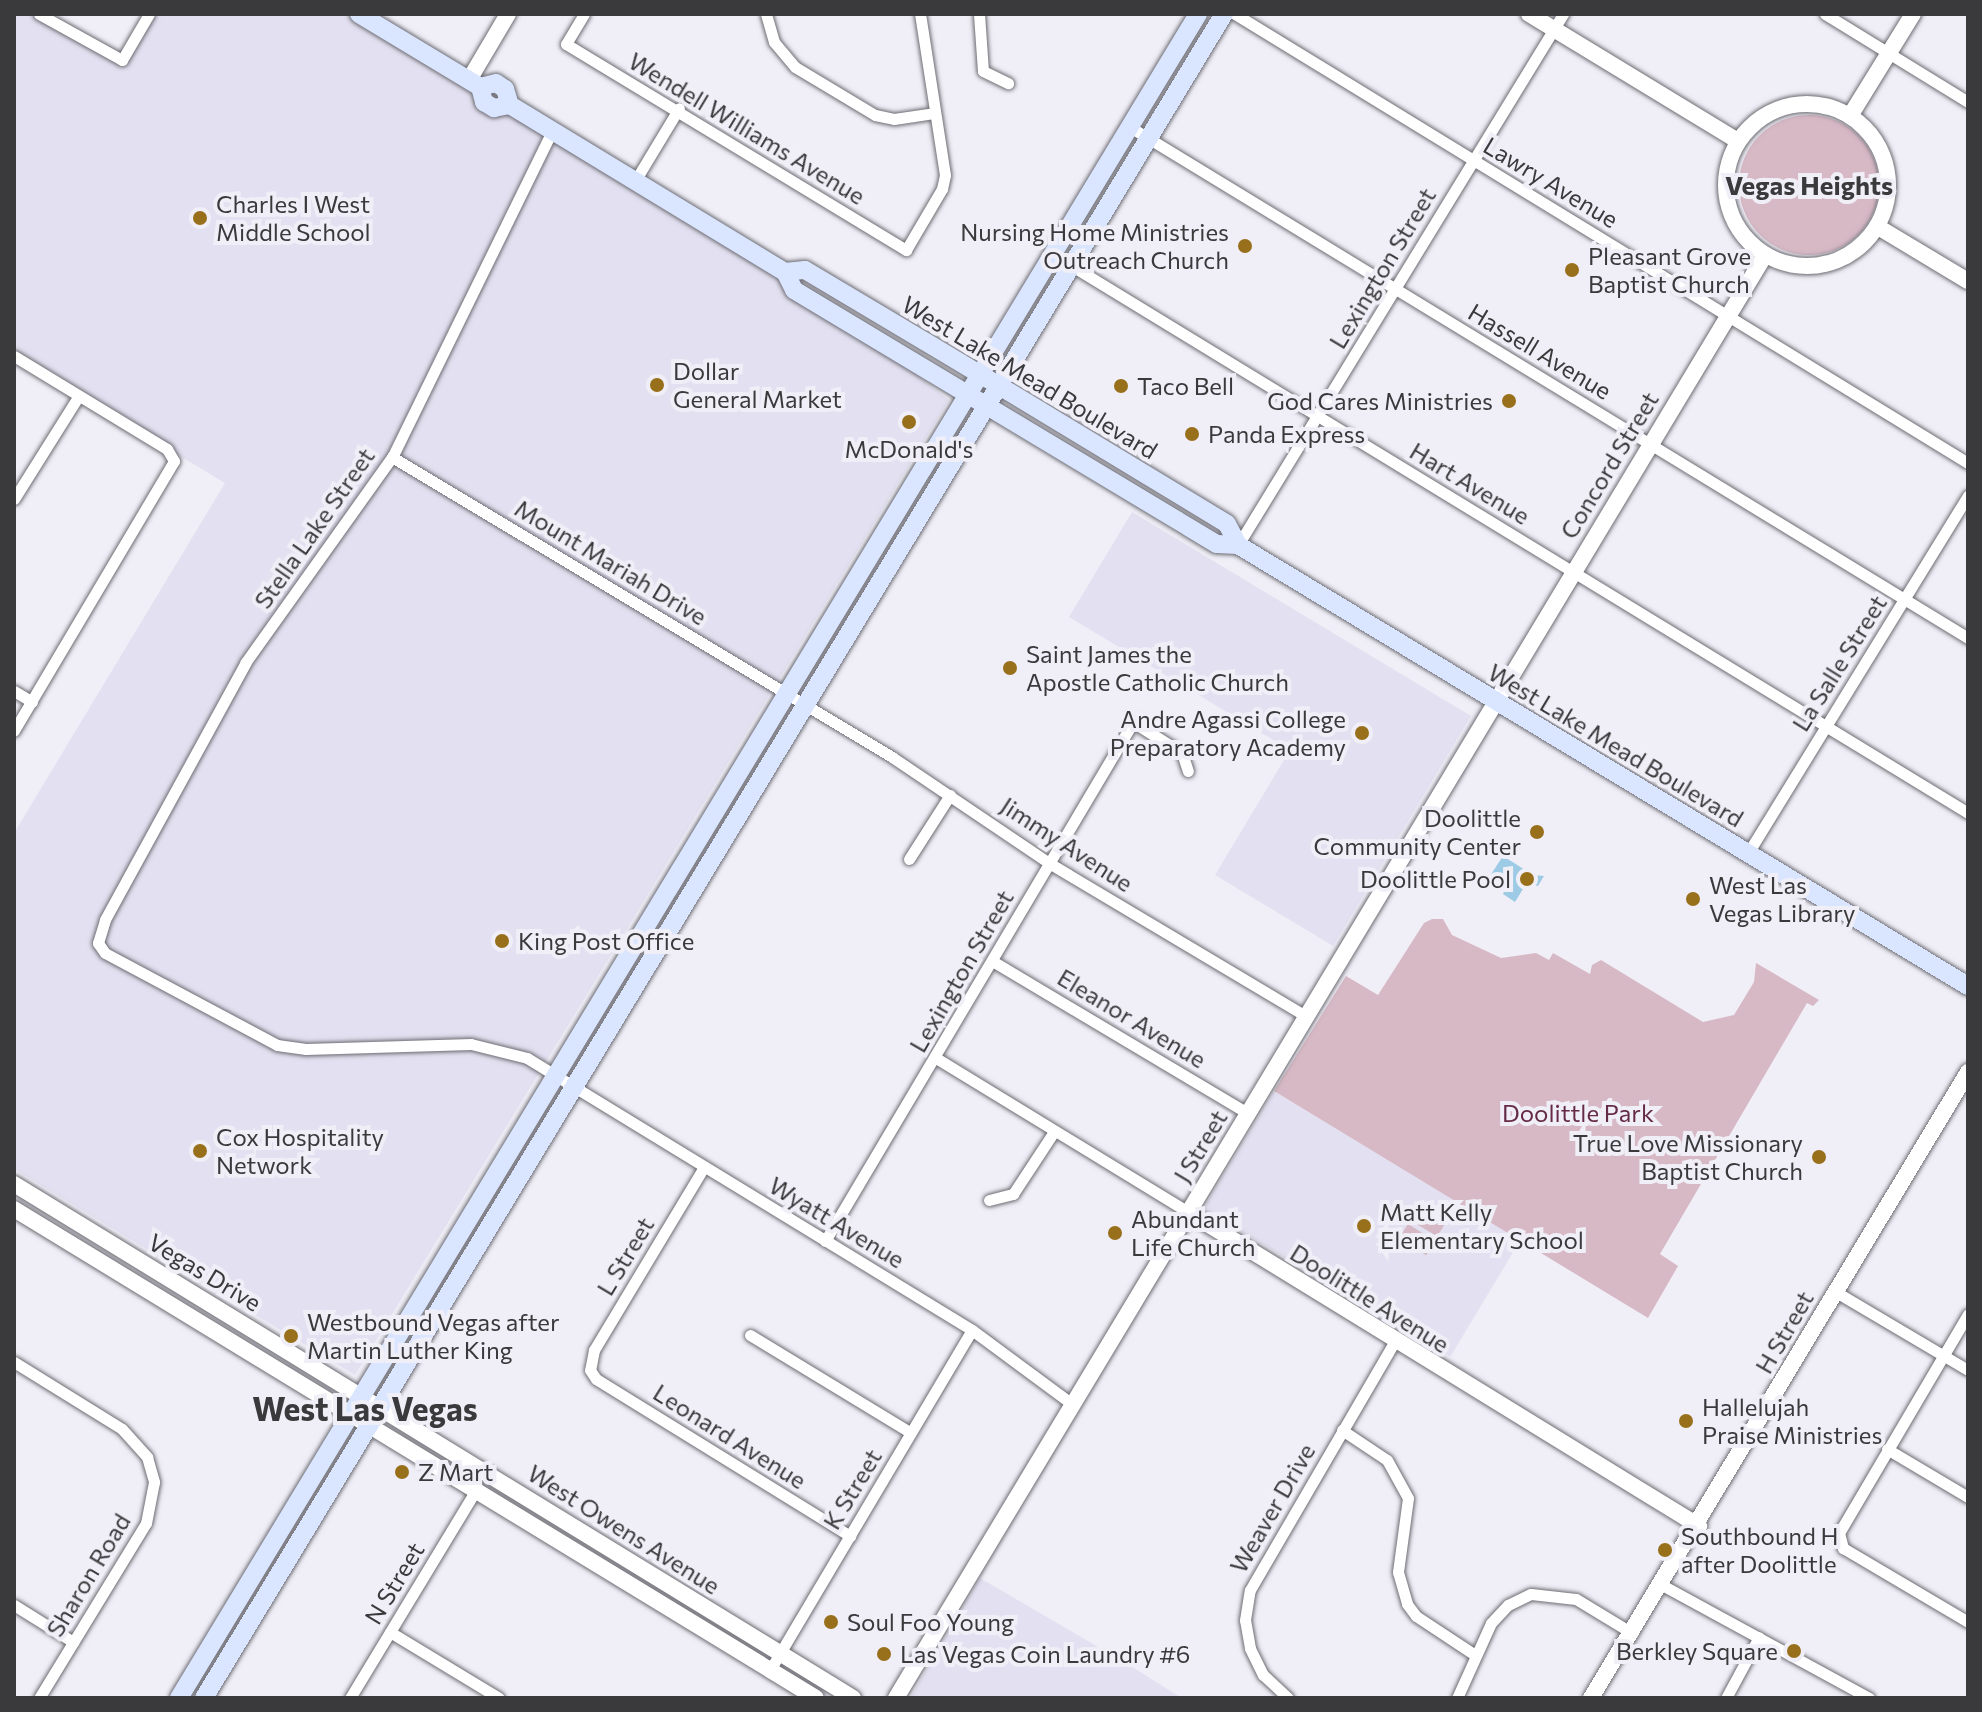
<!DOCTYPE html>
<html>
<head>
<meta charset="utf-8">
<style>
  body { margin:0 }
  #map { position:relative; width:1982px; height:1712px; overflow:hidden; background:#f0eff7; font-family:Commissioner,sans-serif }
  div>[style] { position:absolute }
  .built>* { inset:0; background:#e3e1f1; transform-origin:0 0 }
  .green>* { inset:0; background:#d7b9c5; transform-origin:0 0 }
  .round { border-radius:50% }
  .water>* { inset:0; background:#9dcbe5 }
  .roads { filter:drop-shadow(0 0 2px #6d6c73) drop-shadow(0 0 2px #6d6c73) }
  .street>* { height:11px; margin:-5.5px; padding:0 5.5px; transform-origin:5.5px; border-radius:5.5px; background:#fff }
  .secondary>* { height:16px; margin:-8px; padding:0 8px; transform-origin:8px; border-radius:8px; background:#fff }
  .secondary>.ring { margin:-8px; padding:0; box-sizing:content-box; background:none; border:16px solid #fff; border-radius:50% }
  .primary>* { height:18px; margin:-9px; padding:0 9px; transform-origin:9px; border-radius:9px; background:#dae6ff }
  .dots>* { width:22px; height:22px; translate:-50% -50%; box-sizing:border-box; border:4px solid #f0eff7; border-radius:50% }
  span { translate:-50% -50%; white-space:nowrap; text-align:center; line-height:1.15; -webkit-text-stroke:8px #f0eff7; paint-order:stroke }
  .street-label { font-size:24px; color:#3a3a3d }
  .poi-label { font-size:24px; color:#3a3a3d }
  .left { translate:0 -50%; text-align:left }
  .right { translate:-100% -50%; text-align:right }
  .park-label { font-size:24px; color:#642a46 }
  .neighbourhood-label { font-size:26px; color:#3a3a3d; font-weight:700 }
  .district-label { font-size:32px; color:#3a3a3d; font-weight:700 }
  .frame { position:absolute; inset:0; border:16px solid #3a3a3d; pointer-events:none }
</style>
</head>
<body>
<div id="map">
  <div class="built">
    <i style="clip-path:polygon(14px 14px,39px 14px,122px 60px,149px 14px,359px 14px,785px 272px,949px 400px,355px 1375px,14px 1169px,14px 833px,225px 483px,14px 356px)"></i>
    <i style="clip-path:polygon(1132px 512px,1471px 716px,1333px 946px,1215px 875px,1290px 750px,1069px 617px)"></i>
    <i style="left:1274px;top:1091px;width:288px;height:137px;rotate:31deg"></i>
    <i style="clip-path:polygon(980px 1578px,1129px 1665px,1182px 1698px,910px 1698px)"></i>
  </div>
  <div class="green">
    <i class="round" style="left:1739px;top:115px;width:140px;height:140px"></i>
    <i style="clip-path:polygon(1432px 919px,1443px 919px,1452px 935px,1501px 958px,1536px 953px,1549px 960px,1553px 953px,1590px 974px,1592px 965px,1601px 960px,1703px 1022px,1734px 1015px,1754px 982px,1756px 963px,1819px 1000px,1813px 1006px,1807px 1003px,1660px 1254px,1678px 1266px,1648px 1318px,1274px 1091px,1346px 976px,1378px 995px,1424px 923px)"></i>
    <i style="left:1420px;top:1205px;width:31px;height:18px;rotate:31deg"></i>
    <i style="left:1408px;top:1224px;width:32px;height:17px;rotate:32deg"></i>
  </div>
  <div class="water">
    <i style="clip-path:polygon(1503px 856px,1533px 875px,1544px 876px,1538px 886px,1526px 884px,1515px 902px,1503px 894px,1512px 871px,1498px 889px,1486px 882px)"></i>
  </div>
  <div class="roads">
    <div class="street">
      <i style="left:39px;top:14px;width:95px;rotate:29deg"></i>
      <i style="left:122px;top:60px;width:53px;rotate:-59.6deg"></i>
      <i style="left:584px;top:14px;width:35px;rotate:121deg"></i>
      <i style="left:566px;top:44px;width:398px;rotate:31.2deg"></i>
      <i style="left:906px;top:250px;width:71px;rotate:-59.5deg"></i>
      <i style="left:942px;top:189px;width:14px;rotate:-78deg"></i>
      <i style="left:945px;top:175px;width:163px;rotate:-98.8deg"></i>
      <i style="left:766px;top:14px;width:29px;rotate:74deg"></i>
      <i style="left:774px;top:42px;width:33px;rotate:50deg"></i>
      <i style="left:795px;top:67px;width:93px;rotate:31deg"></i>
      <i style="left:875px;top:115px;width:19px;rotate:12deg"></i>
      <i style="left:894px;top:119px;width:40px;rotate:-8.5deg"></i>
      <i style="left:979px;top:14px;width:57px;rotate:86deg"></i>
      <i style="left:983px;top:71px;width:28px;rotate:26deg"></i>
      <i style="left:1235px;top:14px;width:860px;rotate:31.49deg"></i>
      <i style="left:1825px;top:14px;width:168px;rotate:31.6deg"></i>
      <i style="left:1130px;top:127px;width:982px;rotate:31.37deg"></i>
      <i style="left:552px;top:131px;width:363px;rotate:116.1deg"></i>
      <i style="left:392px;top:457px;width:252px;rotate:125.5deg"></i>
      <i style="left:246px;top:662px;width:294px;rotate:118.7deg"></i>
      <i style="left:105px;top:920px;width:24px;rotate:107deg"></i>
      <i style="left:98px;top:943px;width:12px;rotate:55deg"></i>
      <i style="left:105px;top:953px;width:195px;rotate:28.1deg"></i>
      <i style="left:277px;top:1045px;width:29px;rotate:8deg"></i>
      <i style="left:306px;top:1049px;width:165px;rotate:-1.7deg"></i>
      <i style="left:471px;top:1044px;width:58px;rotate:14deg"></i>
      <i style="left:527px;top:1058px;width:522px;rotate:31.43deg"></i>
      <i style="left:972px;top:1330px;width:124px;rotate:36.5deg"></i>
      <i style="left:635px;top:181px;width:85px;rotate:-58.9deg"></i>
      <i style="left:1072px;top:266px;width:1050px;rotate:31.4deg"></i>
      <i style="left:14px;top:356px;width:179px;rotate:31.3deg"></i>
      <i style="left:167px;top:449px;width:14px;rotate:60deg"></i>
      <i style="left:174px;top:461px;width:314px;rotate:120.7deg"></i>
      <i style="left:392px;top:457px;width:583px;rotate:30.96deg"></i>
      <i style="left:892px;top:757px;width:189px;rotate:34deg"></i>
      <i style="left:1049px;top:863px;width:299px;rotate:30.8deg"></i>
      <i style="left:14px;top:499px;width:120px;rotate:-57.9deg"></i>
      <i style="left:1238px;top:545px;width:623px;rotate:-58.53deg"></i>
      <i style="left:14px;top:691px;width:21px;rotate:31deg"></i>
      <i style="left:1748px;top:853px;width:420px;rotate:-58.4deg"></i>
      <i style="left:909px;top:859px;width:76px;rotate:-57.4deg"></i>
      <i style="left:994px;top:962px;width:295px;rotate:30.8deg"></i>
      <i style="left:936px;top:1058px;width:295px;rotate:31.4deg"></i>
      <i style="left:704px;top:1167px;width:214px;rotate:121deg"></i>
      <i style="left:594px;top:1350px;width:20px;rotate:101deg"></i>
      <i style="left:590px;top:1370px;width:11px;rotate:56deg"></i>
      <i style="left:596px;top:1379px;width:299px;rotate:31.7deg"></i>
      <i style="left:989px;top:1200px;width:25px;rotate:-14deg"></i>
      <i style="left:1013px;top:1194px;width:73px;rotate:-56.7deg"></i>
      <i style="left:825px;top:1241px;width:604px;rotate:-59.31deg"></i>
      <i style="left:1133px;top:722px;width:58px;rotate:32.3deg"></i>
      <i style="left:1182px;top:753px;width:19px;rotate:72deg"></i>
      <i style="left:1836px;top:1292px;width:153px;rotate:30.6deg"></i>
      <i style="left:1968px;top:1314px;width:254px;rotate:120.5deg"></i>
      <i style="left:1839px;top:1533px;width:16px;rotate:75deg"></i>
      <i style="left:1843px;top:1548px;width:145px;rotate:30.6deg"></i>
      <i style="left:750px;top:1335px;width:188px;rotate:31.3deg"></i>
      <i style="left:14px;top:1362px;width:127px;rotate:31.8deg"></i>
      <i style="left:122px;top:1429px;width:38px;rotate:48deg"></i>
      <i style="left:147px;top:1457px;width:26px;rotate:74deg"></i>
      <i style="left:154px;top:1482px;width:42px;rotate:101deg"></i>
      <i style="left:146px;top:1523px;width:205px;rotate:121.4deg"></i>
      <i style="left:1342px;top:1430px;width:54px;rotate:33.7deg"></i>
      <i style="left:1387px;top:1460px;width:43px;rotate:61.1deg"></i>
      <i style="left:1408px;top:1498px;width:75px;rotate:97.7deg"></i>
      <i style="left:1398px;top:1572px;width:33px;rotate:74deg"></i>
      <i style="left:1407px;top:1604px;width:15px;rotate:53deg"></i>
      <i style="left:1416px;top:1616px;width:71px;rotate:33.5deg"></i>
      <i style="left:1887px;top:1449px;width:94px;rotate:30.7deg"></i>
      <i style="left:1662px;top:1585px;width:236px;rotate:28.6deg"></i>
      <i style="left:14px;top:1605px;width:70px;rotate:32.1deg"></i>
      <i style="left:390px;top:1632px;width:127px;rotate:31.2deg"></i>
      <i style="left:770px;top:1670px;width:395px;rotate:-59.3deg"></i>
      <i style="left:350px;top:1698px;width:243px;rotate:-58.8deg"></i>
      <i style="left:1288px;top:1698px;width:34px;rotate:-137deg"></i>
      <i style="left:1263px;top:1675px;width:30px;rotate:-116deg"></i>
      <i style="left:1250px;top:1648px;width:28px;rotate:-100deg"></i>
      <i style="left:1245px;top:1620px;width:30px;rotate:-81deg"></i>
      <i style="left:1250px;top:1590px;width:288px;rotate:-59.8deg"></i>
      <i style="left:1457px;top:1698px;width:82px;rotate:-65.6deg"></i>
      <i style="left:1491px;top:1623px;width:25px;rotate:-47deg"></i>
      <i style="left:1508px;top:1605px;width:25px;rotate:-26deg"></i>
      <i style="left:1531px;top:1594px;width:45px;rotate:6.3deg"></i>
      <i style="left:1576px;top:1599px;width:66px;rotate:31.3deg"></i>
      <i style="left:1726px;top:1698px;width:69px;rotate:-61.6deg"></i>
    </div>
    <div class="secondary">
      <i style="left:1529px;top:14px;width:245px;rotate:31.3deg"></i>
      <i style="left:469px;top:80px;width:77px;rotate:-59.4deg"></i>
      <i class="ring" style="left:1726px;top:104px;width:146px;height:146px"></i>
      <i style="left:1850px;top:116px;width:120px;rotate:-58.3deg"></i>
      <i style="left:1878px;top:227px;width:105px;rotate:31deg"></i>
      <i style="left:14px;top:1184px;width:984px;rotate:31.49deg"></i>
      <i style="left:14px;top:1209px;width:939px;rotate:31.37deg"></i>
      <i style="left:1188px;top:1212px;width:600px;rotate:31.57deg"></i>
      <i style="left:896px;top:1698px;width:1684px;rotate:-58.94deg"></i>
      <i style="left:1591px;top:1698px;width:731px;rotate:-58.94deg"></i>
    </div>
    <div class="primary">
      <i style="left:359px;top:14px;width:141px;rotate:31.1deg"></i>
      <i style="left:480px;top:87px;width:16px;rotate:-14deg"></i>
      <i style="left:496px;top:83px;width:11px;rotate:34deg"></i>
      <i style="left:505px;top:89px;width:17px;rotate:73deg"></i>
      <i style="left:480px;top:87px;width:16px;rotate:75deg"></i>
      <i style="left:484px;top:102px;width:12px;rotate:31deg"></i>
      <i style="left:494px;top:108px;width:16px;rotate:-11deg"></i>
      <i style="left:510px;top:105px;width:322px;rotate:31.3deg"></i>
      <i style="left:785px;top:272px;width:20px;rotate:63deg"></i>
      <i style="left:794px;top:290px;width:493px;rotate:31deg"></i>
      <i style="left:1217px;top:544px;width:21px;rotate:3deg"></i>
      <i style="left:785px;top:272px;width:20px;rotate:-6deg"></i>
      <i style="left:805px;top:270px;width:201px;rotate:30.8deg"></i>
      <i style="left:978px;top:373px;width:291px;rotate:31.2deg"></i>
      <i style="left:1227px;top:524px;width:24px;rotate:62deg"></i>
      <i style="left:1238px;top:545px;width:853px;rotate:31.14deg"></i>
      <i style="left:179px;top:1698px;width:1968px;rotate:-58.82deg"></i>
      <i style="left:204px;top:1698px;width:1969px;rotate:-58.8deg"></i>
    </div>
  </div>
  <div class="dots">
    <i style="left:200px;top:218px;background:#986f1b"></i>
    <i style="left:1245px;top:246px;background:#986f1b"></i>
    <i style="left:1572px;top:270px;background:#986f1b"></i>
    <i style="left:657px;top:385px;background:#986f1b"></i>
    <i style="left:1121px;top:386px;background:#986f1b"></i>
    <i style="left:1509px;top:401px;background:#986f1b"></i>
    <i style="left:909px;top:422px;background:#986f1b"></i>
    <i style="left:1192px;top:434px;background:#986f1b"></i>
    <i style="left:1010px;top:668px;background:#986f1b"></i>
    <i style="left:1362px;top:733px;background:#986f1b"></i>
    <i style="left:1537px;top:832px;background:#986f1b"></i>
    <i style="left:1527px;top:879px;background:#986f1b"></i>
    <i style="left:1693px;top:899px;background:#986f1b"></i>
    <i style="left:502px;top:941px;background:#986f1b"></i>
    <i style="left:200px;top:1151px;background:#986f1b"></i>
    <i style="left:1819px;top:1157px;background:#986f1b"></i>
    <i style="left:1364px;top:1226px;background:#986f1b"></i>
    <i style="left:1115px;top:1233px;background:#986f1b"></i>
    <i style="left:291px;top:1336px;background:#986f1b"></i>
    <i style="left:1686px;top:1421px;background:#986f1b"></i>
    <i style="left:402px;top:1472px;background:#986f1b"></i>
    <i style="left:1665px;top:1550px;background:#986f1b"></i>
    <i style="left:831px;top:1622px;background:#986f1b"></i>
    <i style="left:1794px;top:1651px;background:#986f1b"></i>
    <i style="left:884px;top:1654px;background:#986f1b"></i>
  </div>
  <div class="street-label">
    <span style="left:747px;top:128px;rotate:31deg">Wendell Williams Avenue</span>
    <span style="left:1551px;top:182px;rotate:31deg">Lawry Avenue</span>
    <span style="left:1382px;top:268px;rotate:-59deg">Lexington Street</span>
    <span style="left:1540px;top:351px;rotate:31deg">Hassell Avenue</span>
    <span style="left:1030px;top:377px;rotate:31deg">West Lake Mead Boulevard</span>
    <span style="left:1609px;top:465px;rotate:-59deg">Concord Street</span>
    <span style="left:1470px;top:483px;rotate:31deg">Hart Avenue</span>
    <span style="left:314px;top:528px;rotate:-55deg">Stella Lake Street</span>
    <span style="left:611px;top:562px;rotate:31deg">Mount Mariah Drive</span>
    <span style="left:1839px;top:663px;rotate:-58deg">La Salle Street</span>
    <span style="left:1616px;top:745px;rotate:31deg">West Lake Mead Boulevard</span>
    <span style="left:1067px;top:844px;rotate:33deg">Jimmy Avenue</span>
    <span style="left:961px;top:971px;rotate:-60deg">Lexington Street</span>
    <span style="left:1132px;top:1018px;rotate:31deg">Eleanor Avenue</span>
    <span style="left:1200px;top:1146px;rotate:-59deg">J Street</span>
    <span style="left:837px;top:1222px;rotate:31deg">Wyatt Avenue</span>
    <span style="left:625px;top:1256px;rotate:-59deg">L Street</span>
    <span style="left:205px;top:1272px;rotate:31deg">Vegas Drive</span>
    <span style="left:1370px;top:1298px;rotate:32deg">Doolittle Avenue</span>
    <span style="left:1784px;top:1332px;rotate:-60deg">H Street</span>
    <span style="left:730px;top:1436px;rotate:32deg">Leonard Avenue</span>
    <span style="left:852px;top:1489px;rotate:-59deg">K Street</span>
    <span style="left:1272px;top:1508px;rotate:-60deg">Weaver Drive</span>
    <span style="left:624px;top:1529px;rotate:32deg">West Owens Avenue</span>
    <span style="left:88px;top:1575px;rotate:-59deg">Sharon Road</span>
    <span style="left:394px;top:1583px;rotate:-59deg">N Street</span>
  </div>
  <div class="poi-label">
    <span class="left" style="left:216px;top:218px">Charles I West<br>Middle School</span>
    <span class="right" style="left:1229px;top:246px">Nursing Home Ministries<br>Outreach Church</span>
    <span class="left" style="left:1588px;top:270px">Pleasant Grove<br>Baptist Church</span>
    <span class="left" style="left:673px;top:385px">Dollar<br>General Market</span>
    <span class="left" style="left:1137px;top:386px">Taco Bell</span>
    <span class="right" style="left:1493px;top:401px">God Cares Ministries</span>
    <span class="left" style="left:1208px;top:434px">Panda Express</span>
    <span style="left:909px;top:449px">McDonald's</span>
    <span class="left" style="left:1026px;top:668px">Saint James the<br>Apostle Catholic Church</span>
    <span class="right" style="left:1346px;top:733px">Andre Agassi College<br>Preparatory Academy</span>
    <span class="right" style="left:1521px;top:832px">Doolittle<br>Community Center</span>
    <span class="right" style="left:1511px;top:879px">Doolittle Pool</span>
    <span class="left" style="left:1709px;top:899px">West Las<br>Vegas Library</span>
    <span class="left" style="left:518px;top:941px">King Post Office</span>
    <span class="left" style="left:216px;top:1151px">Cox Hospitality<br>Network</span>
    <span class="right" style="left:1803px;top:1157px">True Love Missionary<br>Baptist Church</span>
    <span class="left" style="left:1380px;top:1226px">Matt Kelly<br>Elementary School</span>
    <span class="left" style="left:1131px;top:1233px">Abundant<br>Life Church</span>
    <span class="left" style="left:307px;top:1336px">Westbound Vegas after<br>Martin Luther King</span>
    <span class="left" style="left:1702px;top:1421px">Hallelujah<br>Praise Ministries</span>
    <span class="left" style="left:418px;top:1472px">Z Mart</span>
    <span class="left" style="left:1681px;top:1550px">Southbound H<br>after Doolittle</span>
    <span class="left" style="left:847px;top:1622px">Soul Foo Young</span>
    <span class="right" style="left:1778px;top:1651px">Berkley Square</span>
    <span class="left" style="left:900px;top:1654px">Las Vegas Coin Laundry #6</span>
  </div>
  <div class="park-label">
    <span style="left:1578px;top:1113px">Doolittle Park</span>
  </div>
  <div class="neighbourhood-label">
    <span style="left:1809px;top:185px">Vegas Heights</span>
  </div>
  <div class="district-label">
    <span style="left:365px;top:1408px">West Las Vegas</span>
  </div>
  <div class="frame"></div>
</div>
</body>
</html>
